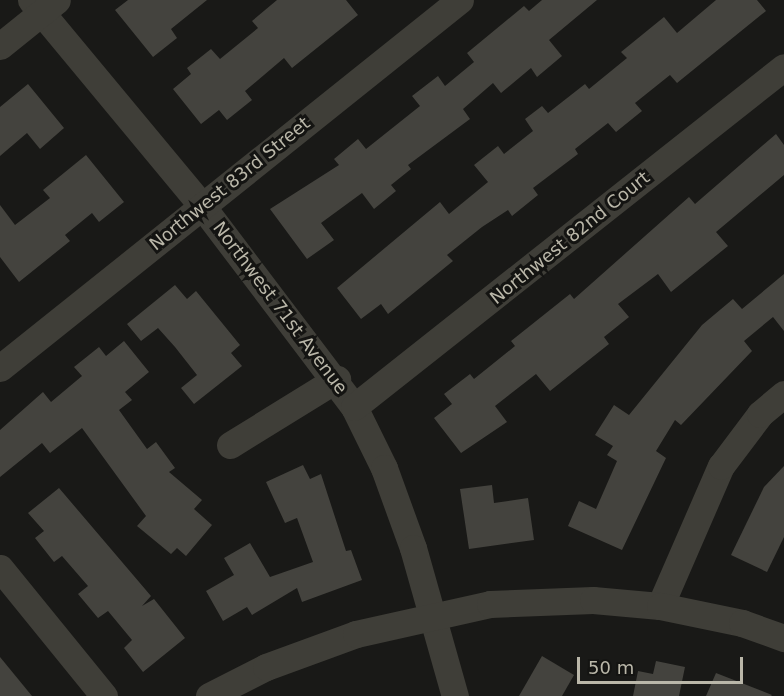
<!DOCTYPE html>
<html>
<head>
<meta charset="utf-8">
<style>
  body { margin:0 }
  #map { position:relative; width:784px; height:696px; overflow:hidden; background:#191917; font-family:"DejaVu Sans",sans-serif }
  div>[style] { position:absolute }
  .building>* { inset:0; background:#44433e }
  .minor>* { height:27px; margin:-13.5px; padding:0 13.5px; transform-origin:13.5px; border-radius:13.5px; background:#3f3e38 }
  span { translate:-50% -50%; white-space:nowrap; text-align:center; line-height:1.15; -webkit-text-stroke:6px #141412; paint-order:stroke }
  .street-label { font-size:18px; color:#bab7a9 }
  .scale { position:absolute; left:577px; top:657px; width:166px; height:27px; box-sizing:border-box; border:3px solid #bab7a9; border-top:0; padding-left:8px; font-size:18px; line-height:21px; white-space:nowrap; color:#bab7a9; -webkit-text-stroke:4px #141412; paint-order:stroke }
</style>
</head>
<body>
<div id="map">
  <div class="building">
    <i style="clip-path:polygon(128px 0,207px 0,171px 29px,177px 38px,153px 57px,115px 10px)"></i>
    <i style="clip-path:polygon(277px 0,346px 0,358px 15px,292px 68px,284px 58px,245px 91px,252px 100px,227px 120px,219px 110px,201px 124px,173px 89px,191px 74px,187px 68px,211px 49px,220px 59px,258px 28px,252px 21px)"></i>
    <i style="clip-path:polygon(542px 0,597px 0,549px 40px,562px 56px,537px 77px,531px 68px,501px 93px,493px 83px,463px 109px,470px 119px,408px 165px,411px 169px,391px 185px,396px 191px,374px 209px,362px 193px,321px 223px,334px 240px,307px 259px,270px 209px,339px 165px,334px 159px,358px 139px,366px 149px,420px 106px,412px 96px,438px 76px,445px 86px,474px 62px,467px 53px,524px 6px,529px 11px)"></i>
    <i style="clip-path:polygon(716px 0,757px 0,766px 11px,677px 83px,670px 75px,635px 103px,642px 111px,616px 132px,608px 123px,575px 149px,578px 154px,533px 188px,538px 195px,512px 216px,508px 210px,482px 227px,447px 255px,453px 261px,388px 314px,381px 304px,361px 319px,337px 288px,440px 202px,449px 214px,488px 182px,474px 165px,498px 146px,504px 154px,533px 131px,525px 119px,542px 106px,548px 113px,585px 84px,589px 89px,627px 58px,621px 52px,664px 17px,677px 33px)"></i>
    <i style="clip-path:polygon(28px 84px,64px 128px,40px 149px,27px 133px,0 156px,0 107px)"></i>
    <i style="clip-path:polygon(776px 134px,784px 145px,784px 175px,716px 232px,728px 246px,671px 292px,658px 274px,618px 304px,629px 317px,604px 337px,609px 344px,550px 391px,536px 374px,495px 406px,507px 422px,461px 453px,434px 418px,452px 404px,444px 394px,470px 374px,474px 379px,515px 346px,511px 341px,570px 294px,574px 299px,689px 197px,695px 204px)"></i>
    <i style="clip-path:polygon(86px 155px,124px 202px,99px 222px,92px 213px,65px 235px,70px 241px,19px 282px,0 257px,0 205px,15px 225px,50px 198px,43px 190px)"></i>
    <i style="clip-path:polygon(784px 274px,784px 331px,773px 317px,744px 341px,752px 351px,681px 425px,675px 420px,656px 451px,666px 458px,622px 550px,568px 526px,579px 501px,596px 509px,617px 461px,607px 455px,613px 446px,595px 435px,614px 405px,629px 415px,702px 325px,733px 299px,742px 309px)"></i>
    <i style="clip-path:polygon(175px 285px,187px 299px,196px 291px,240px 345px,231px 353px,242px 366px,194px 404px,181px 388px,197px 375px,175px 347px,158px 328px,141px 341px,127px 324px)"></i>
    <i style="clip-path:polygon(124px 341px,149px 372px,125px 392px,132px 400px,119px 410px,147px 449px,156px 442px,175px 468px,169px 472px,202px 500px,194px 509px,212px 525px,186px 556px,177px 548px,171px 554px,137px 526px,146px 516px,82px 428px,50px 453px,42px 443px,0 477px,0 430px,43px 392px,51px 402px,82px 376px,74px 367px,99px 347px,106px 356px)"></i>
    <i style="clip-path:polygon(303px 465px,310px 479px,321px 474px,346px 551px,351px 550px,362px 580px,302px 602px,297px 588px,252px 615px,247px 607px,223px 621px,206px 591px,234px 575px,224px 558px,250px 543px,270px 577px,313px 562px,297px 518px,285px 523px,266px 482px)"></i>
    <i style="clip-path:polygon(784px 466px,784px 537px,767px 572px,731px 555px,764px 487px)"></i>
    <i style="clip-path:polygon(492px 485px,494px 503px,528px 498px,534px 540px,469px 549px,460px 489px)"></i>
    <i style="clip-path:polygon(59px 488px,151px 596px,142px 606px,154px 599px,185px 638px,143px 672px,124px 648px,132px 640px,108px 611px,98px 618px,78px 594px,88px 586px,62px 556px,54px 562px,35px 538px,44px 531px,28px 513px)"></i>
    <i style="clip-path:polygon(542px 656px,574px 675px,562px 696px,519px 696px)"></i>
    <i style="clip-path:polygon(0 657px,32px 696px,0 696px)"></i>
    <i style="clip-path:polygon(656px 661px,685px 667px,679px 696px,633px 696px,638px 671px,653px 674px)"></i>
    <i style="clip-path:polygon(716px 673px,772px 695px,771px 696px,706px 696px)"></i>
  </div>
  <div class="minor">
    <i style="left:31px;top:0;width:268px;rotate:50.3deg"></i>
    <i style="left:202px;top:206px;width:252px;rotate:52.9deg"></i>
    <i style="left:354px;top:407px;width:68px;rotate:63.8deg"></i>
    <i style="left:384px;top:468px;width:85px;rotate:70.1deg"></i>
    <i style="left:413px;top:548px;width:154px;rotate:74.2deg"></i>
    <i style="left:0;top:46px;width:73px;rotate:-38.9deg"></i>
    <i style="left:0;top:368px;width:589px;rotate:-38.66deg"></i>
    <i style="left:354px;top:407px;width:548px;rotate:-38.33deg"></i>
    <i style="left:230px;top:445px;width:126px;rotate:-31.7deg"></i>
    <i style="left:0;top:568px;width:165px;rotate:50.9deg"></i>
    <i style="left:660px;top:606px;width:153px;rotate:-66.5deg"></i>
    <i style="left:721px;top:466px;width:65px;rotate:-53.1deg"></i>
    <i style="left:760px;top:414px;width:31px;rotate:-40deg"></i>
    <i style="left:209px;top:696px;width:64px;rotate:-27deg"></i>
    <i style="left:266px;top:667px;width:96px;rotate:-20.1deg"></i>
    <i style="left:356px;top:634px;width:137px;rotate:-12.6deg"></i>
    <i style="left:490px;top:604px;width:103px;rotate:-2.2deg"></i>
    <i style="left:593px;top:600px;width:67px;rotate:5.1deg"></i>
    <i style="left:660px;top:606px;width:84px;rotate:11.7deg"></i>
    <i style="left:742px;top:623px;width:45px;rotate:19.7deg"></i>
  </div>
  <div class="street-label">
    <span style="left:230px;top:184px;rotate:-39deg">Northwest 83rd Street</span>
    <span style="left:570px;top:238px;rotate:-39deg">Northwest 82nd Court</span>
    <span style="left:280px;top:308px;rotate:53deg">Northwest 71st Avenue</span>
  </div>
  <div class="scale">50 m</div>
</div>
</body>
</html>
